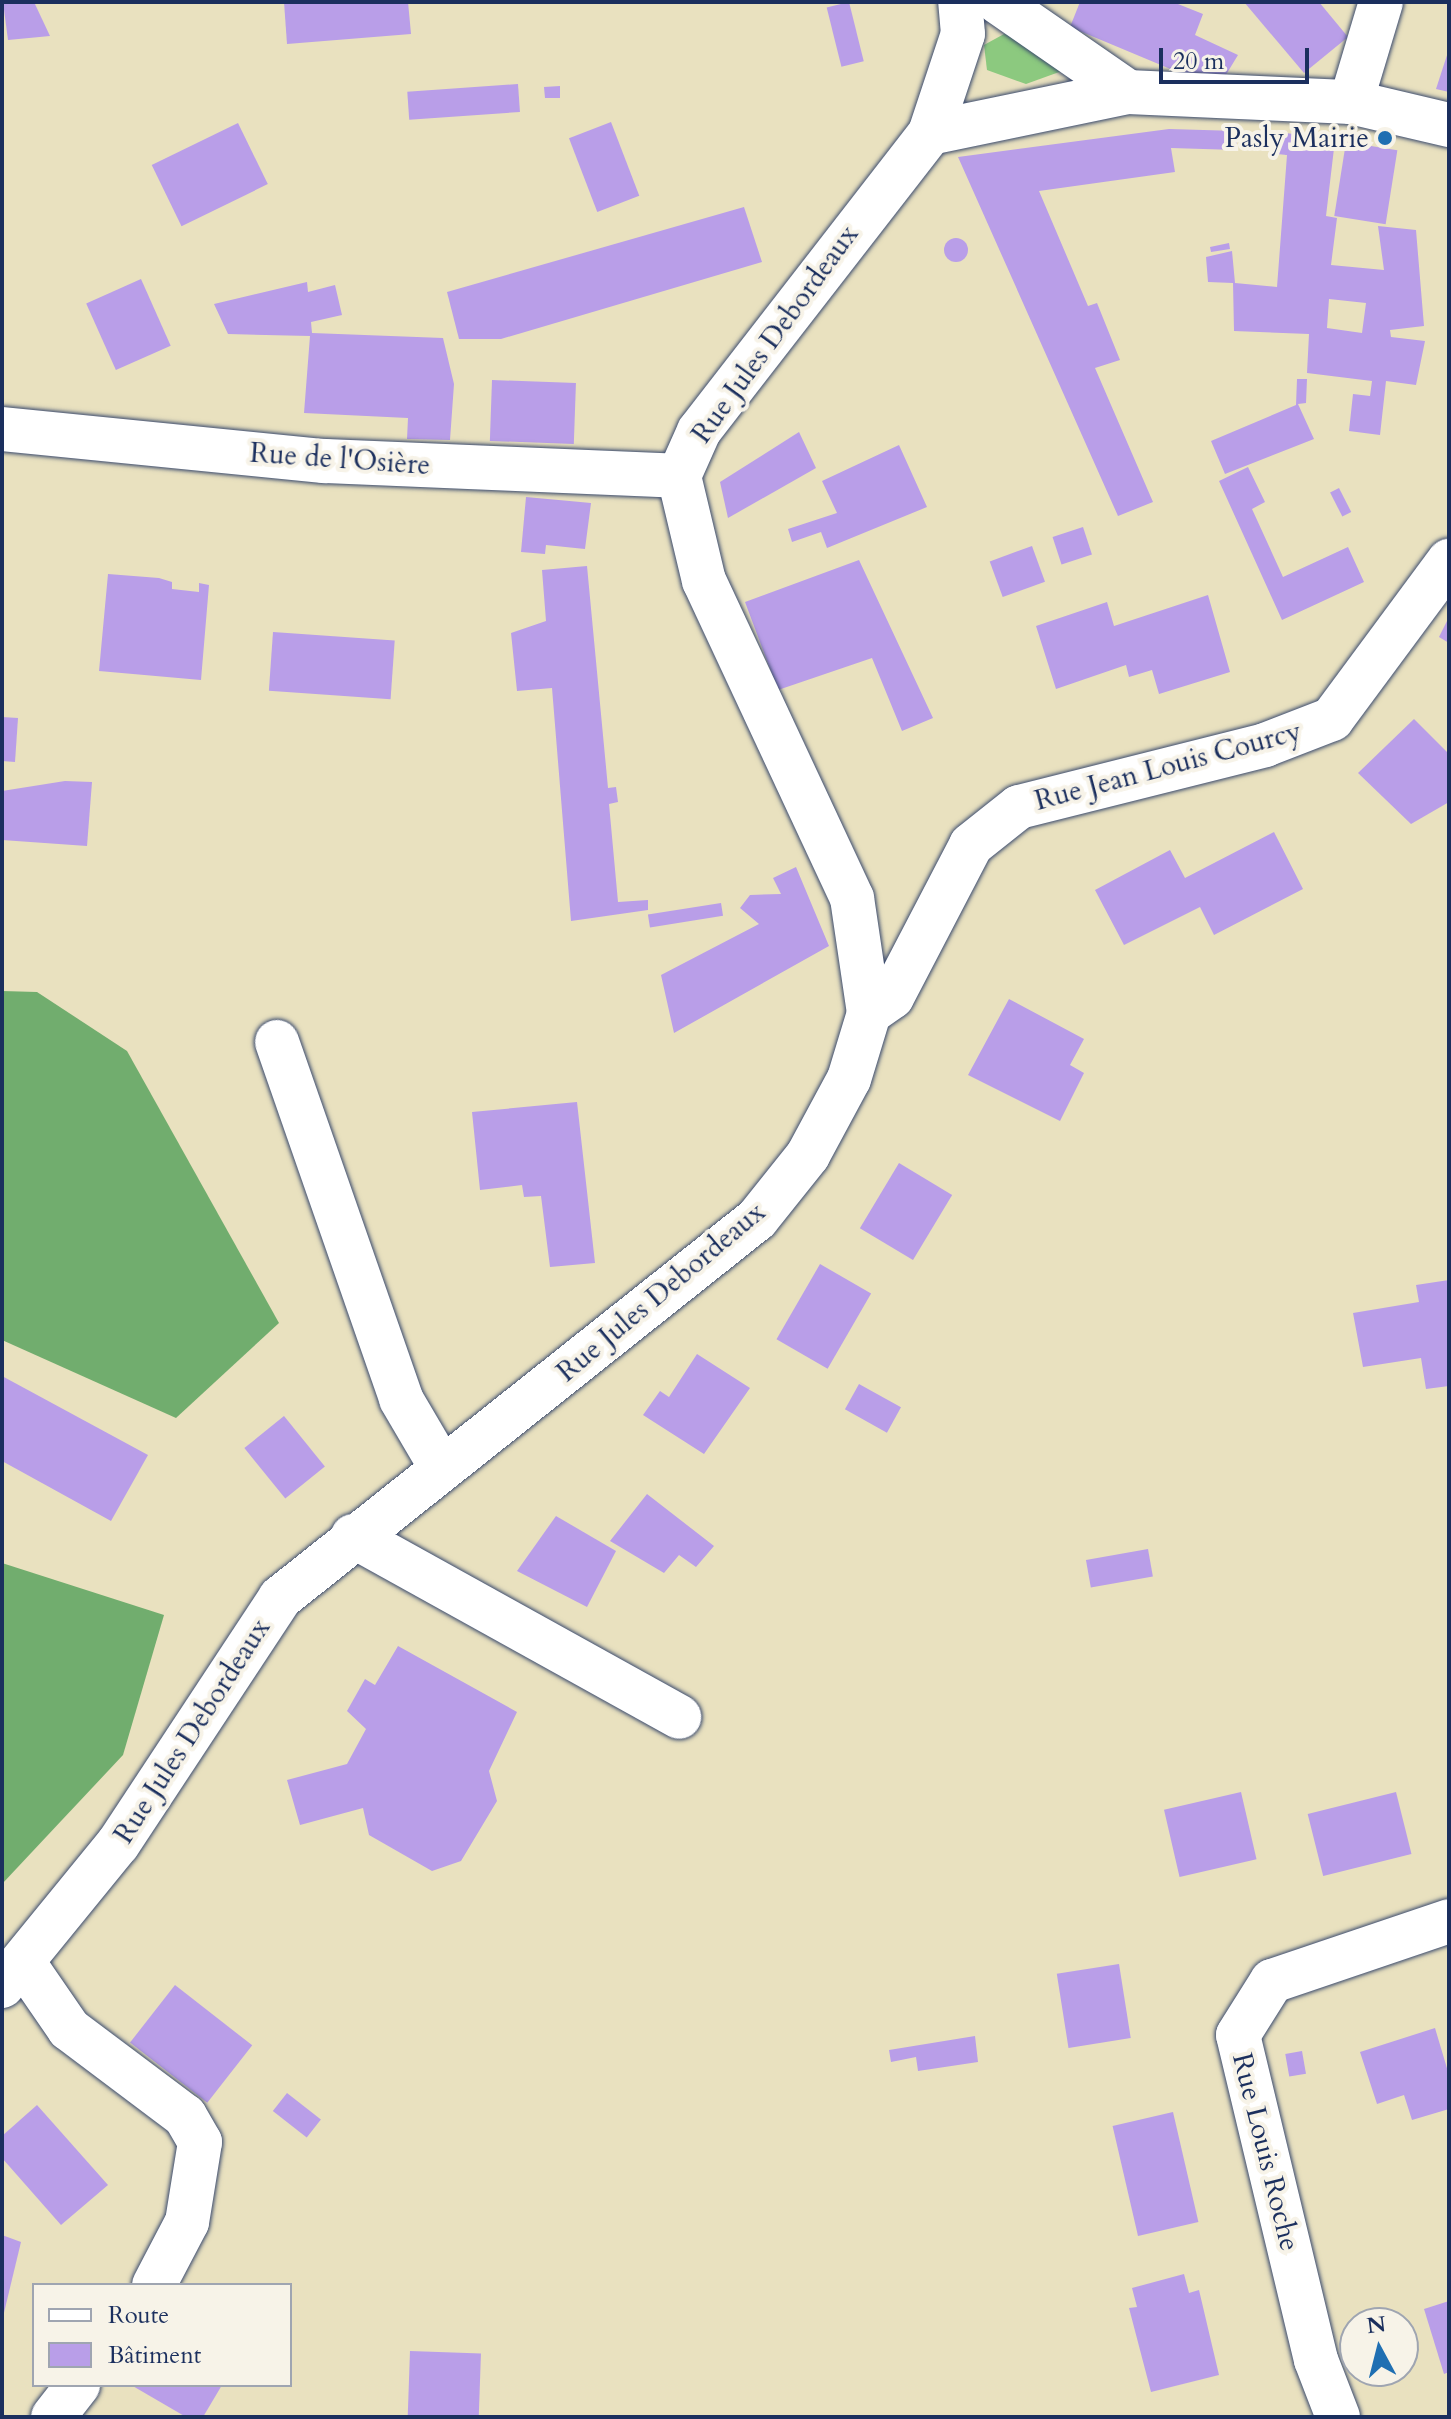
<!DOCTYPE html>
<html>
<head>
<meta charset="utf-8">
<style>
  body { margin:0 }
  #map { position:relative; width:1451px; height:2419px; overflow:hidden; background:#e9e1bf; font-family:Cardo,serif }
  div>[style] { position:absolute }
  .green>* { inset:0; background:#8cc97f }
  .forest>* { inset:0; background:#71ad6e }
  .building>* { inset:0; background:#b99ee8; transform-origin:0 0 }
  .round { border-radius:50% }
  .roads { filter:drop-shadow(0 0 2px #3a4a6d) drop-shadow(0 0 2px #3a4a6d) }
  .minor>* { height:44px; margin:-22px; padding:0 22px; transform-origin:22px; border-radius:22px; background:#fff }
  .dots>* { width:22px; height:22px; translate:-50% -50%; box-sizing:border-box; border:4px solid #f7f3e8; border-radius:50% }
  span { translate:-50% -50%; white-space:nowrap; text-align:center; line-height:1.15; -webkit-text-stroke:8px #f7f3e8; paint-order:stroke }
  .poi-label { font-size:28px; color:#1b2f5e }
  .right { translate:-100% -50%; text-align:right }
  .street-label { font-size:28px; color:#1b2f5e }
  .frame { position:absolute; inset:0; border:4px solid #1b2f5e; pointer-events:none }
  .legend { position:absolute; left:32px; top:2283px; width:260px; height:104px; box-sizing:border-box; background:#f7f3e8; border:2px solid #9fa5b1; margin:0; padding:10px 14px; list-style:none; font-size:24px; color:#1b2f5e }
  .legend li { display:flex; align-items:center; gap:16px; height:40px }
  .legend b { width:40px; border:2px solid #9fa5b1 }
  .north { position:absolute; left:1339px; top:2307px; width:80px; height:80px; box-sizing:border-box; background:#f7f3e8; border:2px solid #9fa5b1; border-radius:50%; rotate:353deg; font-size:22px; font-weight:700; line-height:32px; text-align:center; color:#1b2f5e }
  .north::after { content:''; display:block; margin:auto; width:28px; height:36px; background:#1f6fb2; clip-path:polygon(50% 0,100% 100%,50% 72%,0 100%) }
  .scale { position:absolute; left:1159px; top:48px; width:150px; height:36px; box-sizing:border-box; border:4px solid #1b2f5e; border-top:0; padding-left:10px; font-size:24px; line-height:28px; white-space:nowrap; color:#1b2f5e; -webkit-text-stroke:6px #f7f3e8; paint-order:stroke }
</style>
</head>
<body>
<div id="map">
  <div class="green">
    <i style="clip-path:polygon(1004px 34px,1028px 39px,1062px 71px,1026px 84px,987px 70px,984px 45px)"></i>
  </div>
  <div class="forest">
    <i style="clip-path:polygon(2px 991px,37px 992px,127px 1051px,279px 1323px,176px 1418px,2px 1340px)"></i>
    <i style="clip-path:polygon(2px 1563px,164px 1615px,123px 1755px,2px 1884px)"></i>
  </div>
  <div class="building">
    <i style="clip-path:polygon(3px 2px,34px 2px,50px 36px,8px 40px)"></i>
    <i style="clip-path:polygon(284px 2px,408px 2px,411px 34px,287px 44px)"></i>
    <i style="left:849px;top:2px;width:61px;height:23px;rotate:76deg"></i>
    <i style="clip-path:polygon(1080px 2px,1173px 2px,1203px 14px,1195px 35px,1238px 55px,1221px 83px,1180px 73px,1070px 27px)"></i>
    <i style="clip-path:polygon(1244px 2px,1319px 2px,1348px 37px,1304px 73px)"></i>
    <i style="clip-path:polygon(1449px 49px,1449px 92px,1436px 89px)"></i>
    <i style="left:518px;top:84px;width:28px;height:111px;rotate:86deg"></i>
    <i style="clip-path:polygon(560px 86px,560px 98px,545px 98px,544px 87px)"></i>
    <i style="left:611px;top:122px;width:79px;height:45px;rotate:69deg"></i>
    <i style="left:238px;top:123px;width:68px;height:96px;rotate:64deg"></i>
    <i style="clip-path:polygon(1169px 129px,1238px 131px,1236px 150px,1171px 148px,1175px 172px,1039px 191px,1088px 306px,1097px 303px,1120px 360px,1095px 368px,1153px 502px,1118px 516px,958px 157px)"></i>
    <i style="clip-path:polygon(evenodd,1279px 132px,1335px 140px,1326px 216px,1337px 218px,1331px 265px,1384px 270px,1378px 226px,1416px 230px,1424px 326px,1390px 330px,1391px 337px,1425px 341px,1416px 385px,1386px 381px,1380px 435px,1349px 431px,1353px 394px,1370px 396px,1372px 381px,1307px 373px,1309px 334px,1234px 331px,1233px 283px,1208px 282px,1206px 257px,1232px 251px,1235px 283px,1277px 287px,1287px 155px,1277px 154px,1279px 132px,1329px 299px,1366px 303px,1362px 333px,1327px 328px,1329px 299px)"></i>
    <i style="left:1346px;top:142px;width:52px;height:75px;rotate:9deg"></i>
    <i style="clip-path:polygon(744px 207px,762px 262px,501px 339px,459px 339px,447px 292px)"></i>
    <i class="round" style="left:944px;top:238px;width:24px;height:24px"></i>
    <i style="clip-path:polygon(1229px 243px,1230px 249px,1211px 252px,1210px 247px)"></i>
    <i style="left:141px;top:279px;width:73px;height:60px;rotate:66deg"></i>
    <i style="clip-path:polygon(307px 282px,308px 292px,335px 285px,342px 315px,311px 322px,312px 333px,443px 338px,454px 384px,450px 440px,407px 439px,408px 418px,304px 413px,310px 336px,228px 334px,214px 304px)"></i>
    <i style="clip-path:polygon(1297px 379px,1307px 379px,1306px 403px,1298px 404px,1314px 439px,1225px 474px,1211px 441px,1296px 405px)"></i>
    <i style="left:492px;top:380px;width:84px;height:61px;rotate:2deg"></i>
    <i style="clip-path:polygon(799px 432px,816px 468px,728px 518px,720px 482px)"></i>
    <i style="clip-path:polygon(899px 445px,927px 507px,827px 548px,821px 532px,792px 542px,788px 529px,837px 513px,822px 481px)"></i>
    <i style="clip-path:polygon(1248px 467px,1265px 502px,1252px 509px,1283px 577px,1348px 547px,1364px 582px,1282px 620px,1219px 481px)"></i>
    <i style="left:1339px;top:488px;width:27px;height:10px;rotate:63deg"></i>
    <i style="clip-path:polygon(526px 497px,591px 503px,585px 549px,546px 545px,545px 554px,521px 552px)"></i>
    <i style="left:1083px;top:527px;width:29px;height:32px;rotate:72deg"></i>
    <i style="left:1032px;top:546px;width:38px;height:45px;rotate:70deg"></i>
    <i style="clip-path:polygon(859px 560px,933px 718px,902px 731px,872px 658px,778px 690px,745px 602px)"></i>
    <i style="clip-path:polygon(587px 566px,608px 788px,616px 787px,618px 802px,609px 804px,618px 902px,648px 900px,648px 910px,571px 921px,552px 688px,517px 691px,511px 633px,546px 621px,542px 570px)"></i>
    <i style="clip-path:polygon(108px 574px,159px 578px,172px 582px,172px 589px,199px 592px,199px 583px,209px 585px,201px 680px,99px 671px)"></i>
    <i style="clip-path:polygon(1208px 595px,1230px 672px,1159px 694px,1152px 670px,1129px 677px,1126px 665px,1056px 689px,1036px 626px,1107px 602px,1114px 626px)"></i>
    <i style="clip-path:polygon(1449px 617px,1449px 643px,1439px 637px)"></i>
    <i style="left:273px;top:632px;width:122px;height:59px;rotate:4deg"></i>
    <i style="clip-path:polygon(2px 717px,18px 718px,15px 762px,2px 761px)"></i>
    <i style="clip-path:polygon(1414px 719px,1449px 754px,1449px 802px,1411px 824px,1358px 773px)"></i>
    <i style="clip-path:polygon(65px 781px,92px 782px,87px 846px,2px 840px,2px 791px)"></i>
    <i style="clip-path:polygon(1274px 832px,1303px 889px,1214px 935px,1200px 907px,1124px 945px,1095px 890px,1170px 850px,1185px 878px)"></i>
    <i style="clip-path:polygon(796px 867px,829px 946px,674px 1033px,661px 975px,759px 924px,740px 908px,750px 895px,781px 894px,773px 878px)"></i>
    <i style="left:721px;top:903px;width:13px;height:74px;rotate:81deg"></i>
    <i style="clip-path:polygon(1009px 999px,1084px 1039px,1070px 1065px,1084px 1073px,1060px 1121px,968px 1075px)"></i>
    <i style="clip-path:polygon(577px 1102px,595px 1263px,550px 1267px,541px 1196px,524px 1197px,522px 1185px,480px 1190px,472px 1112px)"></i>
    <i style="left:899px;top:1163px;width:62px;height:76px;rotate:31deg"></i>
    <i style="left:820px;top:1264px;width:59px;height:87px;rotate:30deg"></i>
    <i style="clip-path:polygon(1449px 1280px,1449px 1386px,1426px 1389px,1421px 1358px,1363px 1367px,1353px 1313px,1419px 1302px,1416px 1285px)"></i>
    <i style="clip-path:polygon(697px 1354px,750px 1388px,704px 1454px,643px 1415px,660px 1391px,669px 1397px)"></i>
    <i style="clip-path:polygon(2px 1376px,148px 1455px,111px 1521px,2px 1461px)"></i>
    <i style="left:859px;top:1384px;width:48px;height:29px;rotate:29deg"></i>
    <i style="left:284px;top:1416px;width:65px;height:51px;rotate:51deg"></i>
    <i style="clip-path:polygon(647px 1494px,714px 1546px,696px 1567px,679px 1555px,664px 1573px,610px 1541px)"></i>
    <i style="clip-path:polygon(556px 1516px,616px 1551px,587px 1607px,517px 1571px)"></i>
    <i style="left:1148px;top:1549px;width:28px;height:63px;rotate:80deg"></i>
    <i style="clip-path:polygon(398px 1646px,517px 1712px,489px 1771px,497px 1801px,461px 1861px,432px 1871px,369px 1835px,363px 1808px,300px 1825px,287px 1780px,347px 1764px,366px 1729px,347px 1711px,365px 1679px,375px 1685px)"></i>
    <i style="left:1241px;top:1792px;width:69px;height:79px;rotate:77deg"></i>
    <i style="left:1396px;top:1792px;width:64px;height:91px;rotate:76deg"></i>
    <i style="left:1119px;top:1964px;width:75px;height:63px;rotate:81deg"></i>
    <i style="left:175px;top:1985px;width:98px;height:73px;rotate:38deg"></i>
    <i style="clip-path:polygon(1435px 2028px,1449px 2075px,1449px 2109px,1412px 2120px,1404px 2095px,1377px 2104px,1360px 2052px)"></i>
    <i style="clip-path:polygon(975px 2036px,978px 2062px,918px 2071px,916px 2057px,891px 2062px,889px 2050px)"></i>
    <i style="left:1302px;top:2051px;width:23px;height:17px;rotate:80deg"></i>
    <i style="left:287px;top:2093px;width:43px;height:23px;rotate:38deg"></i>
    <i style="clip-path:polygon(37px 2105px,108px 2185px,61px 2225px,2px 2158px,2px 2136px)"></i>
    <i style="left:1173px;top:2112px;width:113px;height:62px;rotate:77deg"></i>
    <i style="clip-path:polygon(2px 2235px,21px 2242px,2px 2321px)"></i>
    <i style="clip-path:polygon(1184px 2274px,1189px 2293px,1199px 2290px,1219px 2375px,1151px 2392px,1129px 2308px,1137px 2307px,1132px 2288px)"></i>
    <i style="clip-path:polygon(1449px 2301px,1449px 2372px,1444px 2374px,1424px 2309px)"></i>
    <i style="left:410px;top:2351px;width:71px;height:66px;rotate:2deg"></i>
    <i style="clip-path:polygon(131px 2385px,222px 2385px,203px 2417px,186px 2417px)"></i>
  </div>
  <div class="roads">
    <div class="minor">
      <i style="left:998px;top:2px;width:158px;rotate:34.7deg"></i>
      <i style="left:1351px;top:102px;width:104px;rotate:-73.3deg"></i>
      <i style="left:930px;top:133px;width:202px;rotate:-11.7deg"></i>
      <i style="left:1128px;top:92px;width:223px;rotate:2.6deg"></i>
      <i style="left:1351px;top:102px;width:101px;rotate:13.2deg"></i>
      <i style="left:2px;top:429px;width:324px;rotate:5.7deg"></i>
      <i style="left:324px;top:461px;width:355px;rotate:2.4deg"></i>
      <i style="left:869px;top:1013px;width:28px;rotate:-35deg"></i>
      <i style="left:892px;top:997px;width:171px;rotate:-62.5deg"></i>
      <i style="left:971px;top:845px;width:61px;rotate:-38.4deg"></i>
      <i style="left:1019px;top:807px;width:254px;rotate:-14.1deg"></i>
      <i style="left:1265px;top:745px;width:72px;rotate:-21.2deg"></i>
      <i style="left:1332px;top:719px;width:197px;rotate:-53.5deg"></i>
      <i style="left:277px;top:1042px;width:378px;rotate:70.8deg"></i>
      <i style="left:401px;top:1399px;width:81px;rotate:59.6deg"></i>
      <i style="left:353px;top:1536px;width:373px;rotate:29deg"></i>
      <i style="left:23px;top:1962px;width:81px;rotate:55.5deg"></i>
      <i style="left:69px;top:2029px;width:145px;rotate:36.9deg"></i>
      <i style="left:185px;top:2116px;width:30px;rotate:60deg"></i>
      <i style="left:200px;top:2142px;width:81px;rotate:99.2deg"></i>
      <i style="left:187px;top:2222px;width:71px;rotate:117.6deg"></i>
      <i style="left:2px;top:1986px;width:183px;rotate:-50.8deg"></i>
      <i style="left:118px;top:1844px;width:295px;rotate:-56.6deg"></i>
      <i style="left:280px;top:1598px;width:609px;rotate:-38.47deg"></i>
      <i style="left:757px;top:1219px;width:82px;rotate:-51.4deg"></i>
      <i style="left:808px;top:1155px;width:86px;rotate:-61.7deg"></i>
      <i style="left:849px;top:1079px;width:69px;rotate:-73.1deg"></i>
      <i style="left:869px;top:1013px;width:116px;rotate:-98.4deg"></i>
      <i style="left:852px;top:898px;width:350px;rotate:-115deg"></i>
      <i style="left:704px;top:581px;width:108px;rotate:-103.4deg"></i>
      <i style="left:679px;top:476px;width:49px;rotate:-66deg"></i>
      <i style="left:699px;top:431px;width:377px;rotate:-52.2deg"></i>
      <i style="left:930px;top:133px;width:104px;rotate:-71.6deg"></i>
      <i style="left:963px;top:34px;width:32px;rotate:-95deg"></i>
      <i style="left:53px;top:2417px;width:41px;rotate:-52deg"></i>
      <i style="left:1338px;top:2417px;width:61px;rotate:-111.1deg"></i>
      <i style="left:1316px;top:2360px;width:334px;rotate:-103.5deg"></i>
      <i style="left:1238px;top:2035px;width:64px;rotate:-57.8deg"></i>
      <i style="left:1272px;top:1981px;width:187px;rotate:-18.7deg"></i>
    </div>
  </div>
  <div class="dots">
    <i style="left:1385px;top:138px;background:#1f6fb2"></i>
  </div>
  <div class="poi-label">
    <span class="right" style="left:1369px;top:138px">Pasly Mairie</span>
  </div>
  <div class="street-label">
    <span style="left:775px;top:334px;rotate:-54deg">Rue Jules Debordeaux</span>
    <span style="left:340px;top:459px;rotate:4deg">Rue de l'Osière</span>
    <span style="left:1168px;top:766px;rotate:-15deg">Rue Jean Louis Courcy</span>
    <span style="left:661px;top:1292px;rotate:-40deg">Rue Jules Debordeaux</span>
    <span style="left:192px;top:1731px;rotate:-57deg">Rue Jules Debordeaux</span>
    <span style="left:1266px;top:2152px;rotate:76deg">Rue Louis Roche</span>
  </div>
  <div class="frame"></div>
  <ul class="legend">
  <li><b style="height:10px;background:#fff"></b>Route</li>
  <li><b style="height:22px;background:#b99ee8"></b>Bâtiment</li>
  </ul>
  <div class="north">N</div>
  <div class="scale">20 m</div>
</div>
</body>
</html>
